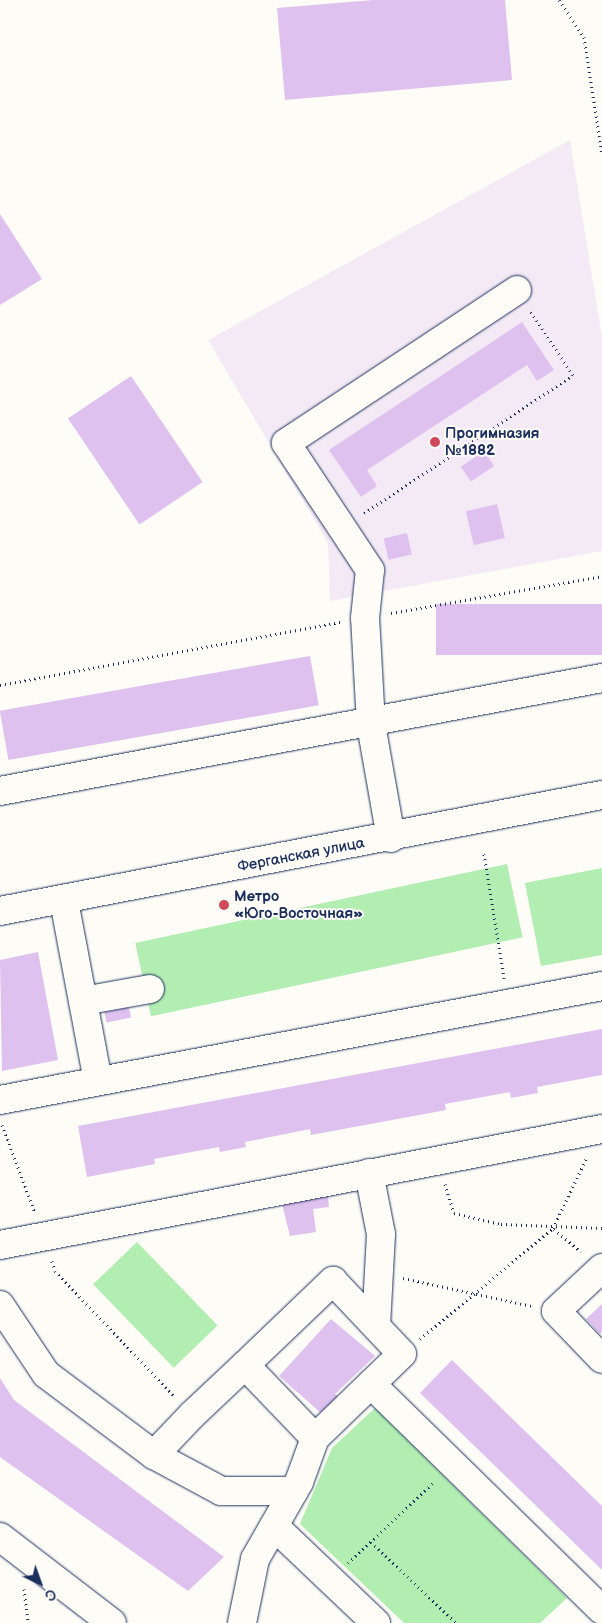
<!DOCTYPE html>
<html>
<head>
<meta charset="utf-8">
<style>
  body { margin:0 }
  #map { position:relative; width:602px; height:1623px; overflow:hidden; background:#fdfcf7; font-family:"Balsamiq Sans",sans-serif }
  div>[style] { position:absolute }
  .built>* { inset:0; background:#f4eaf5 }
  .green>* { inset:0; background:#b2edb1; transform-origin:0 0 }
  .building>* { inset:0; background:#dfc1ef; transform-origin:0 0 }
  .path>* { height:3px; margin-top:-1.5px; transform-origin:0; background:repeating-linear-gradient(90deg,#1b2f5e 0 1px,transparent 0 5px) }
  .roads { filter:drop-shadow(0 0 1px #1b2f5e) drop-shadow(0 0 1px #1b2f5e) }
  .minor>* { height:28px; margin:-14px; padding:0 14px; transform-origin:14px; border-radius:14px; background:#fdfcf7 }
  .dots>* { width:14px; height:14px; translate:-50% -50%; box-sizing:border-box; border:2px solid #fdfcf7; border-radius:50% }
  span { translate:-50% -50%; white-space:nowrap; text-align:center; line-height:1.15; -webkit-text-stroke:4px #fdfcf7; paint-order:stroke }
  .poi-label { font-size:15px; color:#1b2f5e; font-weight:700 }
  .left { translate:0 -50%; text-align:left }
  .street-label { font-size:15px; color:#1b2f5e }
  .north { position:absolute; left:15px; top:1558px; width:50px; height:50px; -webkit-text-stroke:4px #fdfcf7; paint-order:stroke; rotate:138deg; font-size:14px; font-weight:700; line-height:20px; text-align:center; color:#1b2f5e }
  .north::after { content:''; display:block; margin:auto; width:18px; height:22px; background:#1b2f5e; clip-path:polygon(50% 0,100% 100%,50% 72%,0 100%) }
</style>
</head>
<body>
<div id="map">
  <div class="built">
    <i style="clip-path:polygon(570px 140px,602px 338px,602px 551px,330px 601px,328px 543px,208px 340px)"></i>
  </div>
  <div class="green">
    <i style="left:507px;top:864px;width:75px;height:380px;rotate:78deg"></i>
    <i style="clip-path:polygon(602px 868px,602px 955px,541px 966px,525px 883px)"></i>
    <i style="left:137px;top:1242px;width:116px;height:61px;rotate:46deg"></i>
    <i style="clip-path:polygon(375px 1408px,567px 1598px,540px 1623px,404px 1623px,300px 1524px,332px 1448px)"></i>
  </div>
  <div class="building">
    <i style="clip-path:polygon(373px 0,505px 0,512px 80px,285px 100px,277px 8px)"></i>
    <i style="clip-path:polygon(0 214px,42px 279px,0 305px)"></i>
    <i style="clip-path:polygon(522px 322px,554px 370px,537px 381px,527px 365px,367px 470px,377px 486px,361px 497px,329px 450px)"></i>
    <i style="left:131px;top:376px;width:128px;height:76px;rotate:56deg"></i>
    <i style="left:484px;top:451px;width:18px;height:28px;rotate:56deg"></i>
    <i style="left:497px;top:504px;width:35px;height:32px;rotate:77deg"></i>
    <i style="left:407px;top:533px;width:22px;height:24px;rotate:77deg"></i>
    <i style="left:602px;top:604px;width:51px;height:166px;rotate:90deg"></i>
    <i style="left:310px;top:656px;width:50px;height:315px;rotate:80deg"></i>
    <i style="clip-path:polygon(38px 952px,58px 1060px,2px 1071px,0 960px)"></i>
    <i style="left:127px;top:997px;width:21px;height:25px;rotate:79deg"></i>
    <i style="clip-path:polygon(602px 1029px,602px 1075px,537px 1087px,538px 1093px,511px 1098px,510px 1092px,445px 1104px,446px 1110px,311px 1135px,310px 1129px,245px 1142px,246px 1147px,220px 1152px,219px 1147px,154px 1159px,155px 1164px,87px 1177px,78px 1126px)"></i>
    <i style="clip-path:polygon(327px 1186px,329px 1207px,313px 1209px,316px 1232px,290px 1236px,279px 1192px)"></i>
    <i style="clip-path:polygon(602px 1304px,602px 1332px,600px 1334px,586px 1319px)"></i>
    <i style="clip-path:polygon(331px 1319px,375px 1356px,335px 1394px,339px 1397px,322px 1414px,279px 1376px)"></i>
    <i style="clip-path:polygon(452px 1360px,602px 1506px,602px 1570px,420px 1393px)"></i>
    <i style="clip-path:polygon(0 1378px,14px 1400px,224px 1557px,188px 1591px,0 1457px)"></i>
  </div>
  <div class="path">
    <i style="left:559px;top:0;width:45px;rotate:56deg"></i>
    <i style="left:584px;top:37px;width:118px;rotate:81.3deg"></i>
    <i style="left:364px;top:513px;width:250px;rotate:-33.4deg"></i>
    <i style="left:573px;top:375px;width:76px;rotate:-123.7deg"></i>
    <i style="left:391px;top:613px;width:214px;rotate:-9.9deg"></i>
    <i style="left:0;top:685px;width:346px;rotate:-10.5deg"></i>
    <i style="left:484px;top:854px;width:126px;rotate:80.8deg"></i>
    <i style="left:2px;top:1125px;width:94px;rotate:69.4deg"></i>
    <i style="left:445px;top:1184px;width:30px;rotate:73deg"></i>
    <i style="left:454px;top:1213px;width:48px;rotate:13.2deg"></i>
    <i style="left:501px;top:1224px;width:101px;rotate:2.3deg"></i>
    <i style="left:554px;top:1229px;width:35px;rotate:40deg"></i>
    <i style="left:52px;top:1261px;width:10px;rotate:73deg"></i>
    <i style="left:55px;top:1271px;width:174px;rotate:46.4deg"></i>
    <i style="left:403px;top:1278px;width:131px;rotate:12.3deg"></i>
    <i style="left:420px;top:1339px;width:173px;rotate:-39.8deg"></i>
    <i style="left:553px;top:1228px;width:79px;rotate:-64.4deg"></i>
    <i style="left:371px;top:1542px;width:117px;rotate:43.6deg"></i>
    <i style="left:348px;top:1563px;width:118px;rotate:-43.3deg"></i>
    <i style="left:24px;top:1589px;width:34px;rotate:83deg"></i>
  </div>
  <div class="roads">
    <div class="minor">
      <i style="left:0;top:791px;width:613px;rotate:-10.63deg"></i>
      <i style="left:391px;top:838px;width:116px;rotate:-100deg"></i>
      <i style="left:371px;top:724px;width:106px;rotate:-93.2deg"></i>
      <i style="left:365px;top:618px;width:48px;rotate:-84.1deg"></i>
      <i style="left:370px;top:570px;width:152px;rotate:-123.5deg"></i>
      <i style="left:286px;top:443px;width:277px;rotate:-33.5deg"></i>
      <i style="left:64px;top:901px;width:183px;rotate:79.3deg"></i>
      <i style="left:0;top:911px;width:613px;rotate:-10.91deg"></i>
      <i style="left:83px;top:1001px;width:68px;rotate:-10.2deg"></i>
      <i style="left:0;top:1100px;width:613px;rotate:-10.72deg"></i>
      <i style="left:369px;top:1173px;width:62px;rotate:78.9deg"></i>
      <i style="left:381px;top:1234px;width:92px;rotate:93.1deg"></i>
      <i style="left:0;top:1245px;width:613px;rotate:-10.91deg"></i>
      <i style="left:602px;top:1268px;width:63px;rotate:136.9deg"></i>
      <i style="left:556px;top:1311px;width:66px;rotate:46.2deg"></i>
      <i style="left:0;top:1305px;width:83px;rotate:56.3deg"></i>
      <i style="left:46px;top:1374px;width:135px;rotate:36.9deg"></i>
      <i style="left:154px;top:1455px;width:76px;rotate:28.2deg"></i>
      <i style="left:221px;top:1491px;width:73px"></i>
      <i style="left:371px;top:1384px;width:323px;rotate:44.4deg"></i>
      <i style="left:154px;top:1455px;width:55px;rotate:-46.5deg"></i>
      <i style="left:192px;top:1415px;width:73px;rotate:-43.3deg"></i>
      <i style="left:245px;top:1365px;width:122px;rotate:-43.7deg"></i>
      <i style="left:333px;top:1281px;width:100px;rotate:46.6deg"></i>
      <i style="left:402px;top:1354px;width:121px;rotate:136deg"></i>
      <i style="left:315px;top:1438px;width:101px;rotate:-133.8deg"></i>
      <i style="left:274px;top:1526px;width:141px;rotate:43.6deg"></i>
      <i style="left:0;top:1537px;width:141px;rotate:37.5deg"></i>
      <i style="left:242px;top:1623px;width:65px;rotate:-78.5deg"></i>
      <i style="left:255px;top:1559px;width:89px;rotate:-60.3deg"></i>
      <i style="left:299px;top:1482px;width:47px;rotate:-70deg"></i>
    </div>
  </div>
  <div class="dots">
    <i style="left:435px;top:442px;background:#d1495b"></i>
    <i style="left:224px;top:905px;background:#d1495b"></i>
  </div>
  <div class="poi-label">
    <span class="left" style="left:445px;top:442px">Прогимназия<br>№1882</span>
    <span class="left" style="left:234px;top:905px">Метро<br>«Юго-Восточная»</span>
  </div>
  <div class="street-label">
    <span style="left:301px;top:855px;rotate:-11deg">Ферганская улица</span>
  </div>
  <div class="north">С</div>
</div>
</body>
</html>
